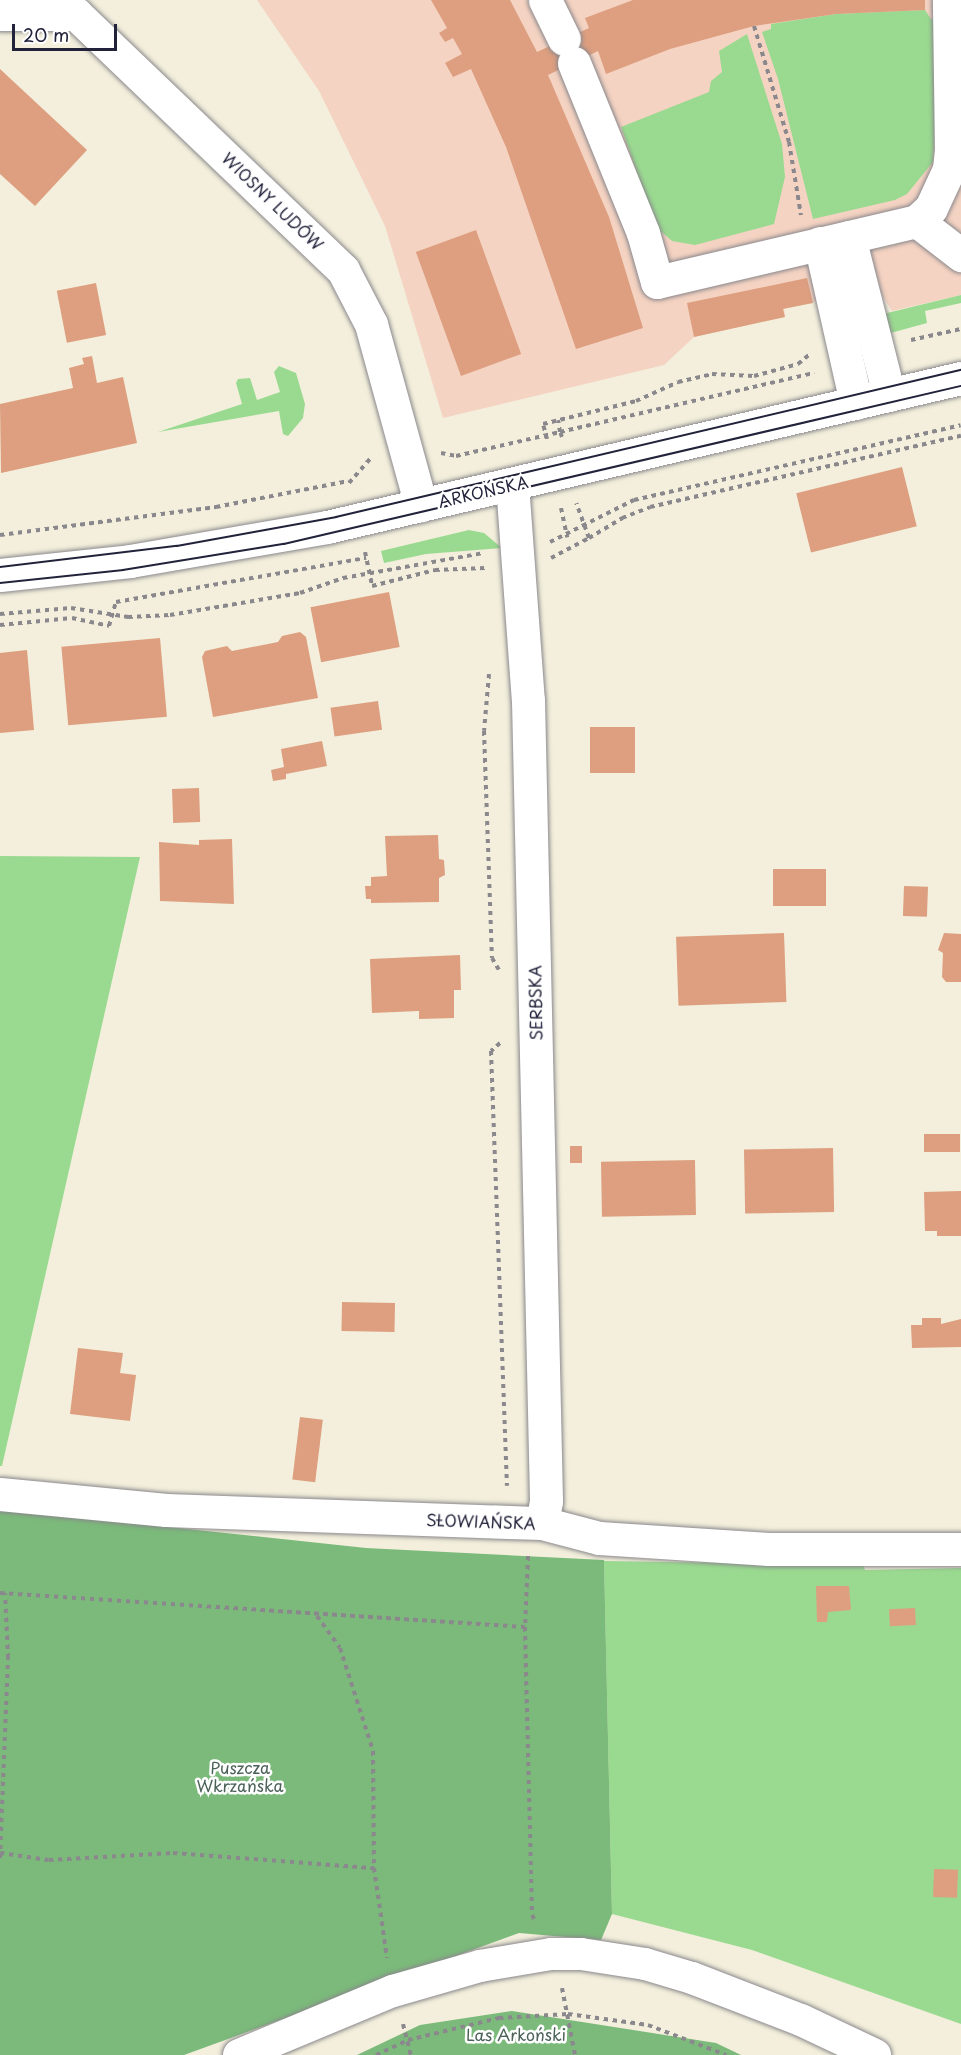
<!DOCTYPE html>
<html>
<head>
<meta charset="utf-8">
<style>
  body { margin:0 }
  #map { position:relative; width:961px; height:2055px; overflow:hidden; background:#f3efdc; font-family:"Playpen Sans",sans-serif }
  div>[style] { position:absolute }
  .built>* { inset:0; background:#f5d3c2 }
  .green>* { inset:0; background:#9ada90 }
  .forest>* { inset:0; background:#7bba7a }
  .building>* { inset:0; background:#dd9f7f; transform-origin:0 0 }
  .path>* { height:4px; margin-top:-2px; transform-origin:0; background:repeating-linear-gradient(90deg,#8a888c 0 4.5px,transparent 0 9px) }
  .roads { filter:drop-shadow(0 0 2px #8a888c) drop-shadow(0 0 2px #8a888c) }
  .pedestrian>* { height:32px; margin:-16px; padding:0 16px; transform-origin:16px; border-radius:16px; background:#fff }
  .minor>* { height:33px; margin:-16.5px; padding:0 16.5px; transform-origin:16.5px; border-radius:16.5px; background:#fff }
  .tertiary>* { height:33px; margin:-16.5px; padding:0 16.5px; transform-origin:16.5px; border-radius:16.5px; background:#fff }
  .tram>* { height:1.5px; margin:-0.75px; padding:0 0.75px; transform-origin:0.75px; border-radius:0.75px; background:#22223b }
  span { translate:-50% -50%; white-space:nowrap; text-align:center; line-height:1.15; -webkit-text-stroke:5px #fff; paint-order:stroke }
  .street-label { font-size:16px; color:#22223b }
  .park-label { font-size:16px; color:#4c6259 }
  .scale { position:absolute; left:12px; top:24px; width:105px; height:27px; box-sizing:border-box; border:3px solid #22223b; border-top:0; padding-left:8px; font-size:18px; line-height:21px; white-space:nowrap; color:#22223b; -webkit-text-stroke:4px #fff; paint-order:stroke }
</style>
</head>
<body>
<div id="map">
  <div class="built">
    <i style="clip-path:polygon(257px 0,961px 0,961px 295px,892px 311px,878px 289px,784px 308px,785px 317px,694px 337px,664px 365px,443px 418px,385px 226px,319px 91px)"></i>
  </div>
  <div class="green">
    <i style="clip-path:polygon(925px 10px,931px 19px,941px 21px,933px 162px,907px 194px,895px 200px,813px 219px,778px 79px,762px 32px,771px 29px,771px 24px,836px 14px)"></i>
    <i style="clip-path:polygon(747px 34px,782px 144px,785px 177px,774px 224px,695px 245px,672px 241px,656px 227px,621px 127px,709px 92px,711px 81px,722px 72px,719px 51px)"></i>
    <i style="clip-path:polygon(961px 295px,961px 303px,925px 311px,927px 323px,887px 334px,883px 314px)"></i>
    <i style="clip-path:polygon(279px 366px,296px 373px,305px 404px,303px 418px,288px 436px,283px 434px,279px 411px,158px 432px,242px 404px,236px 383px,238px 379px,250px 378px,257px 400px,280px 392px,274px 372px)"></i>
    <i style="clip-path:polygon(469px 530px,484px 533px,502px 548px,426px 554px,384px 563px,381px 551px)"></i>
    <i style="clip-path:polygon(0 856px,140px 857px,2px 1466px,0 1466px)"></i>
    <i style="clip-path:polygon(604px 1561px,863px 1565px,865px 1570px,961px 1568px,961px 2024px,752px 1950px,612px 1914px)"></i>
  </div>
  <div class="forest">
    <i style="clip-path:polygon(0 1509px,366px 1548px,604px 1560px,612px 1914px,601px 1940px,519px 1933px,184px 2055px,0 2055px)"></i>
    <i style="clip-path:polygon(512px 2011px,716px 2043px,741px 2055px,357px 2055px,420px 2025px)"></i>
  </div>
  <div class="building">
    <i style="clip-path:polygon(431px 0,510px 0,537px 52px,589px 28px,585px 18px,633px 0,925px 0,925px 10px,836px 14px,754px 26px,670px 49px,606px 74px,598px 51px,548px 75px,609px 217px,643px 328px,576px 349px,506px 147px,471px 69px,453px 77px,445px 63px,462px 54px,453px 38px,445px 42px,439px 33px,447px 28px)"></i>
    <i style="clip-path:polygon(0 69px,87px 150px,35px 206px,0 174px)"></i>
    <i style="left:476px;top:230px;width:132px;height:64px;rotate:70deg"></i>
    <i style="clip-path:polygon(807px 278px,813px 303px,783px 309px,785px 317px,694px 337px,687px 303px)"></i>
    <i style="left:96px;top:283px;width:53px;height:40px;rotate:79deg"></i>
    <i style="clip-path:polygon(92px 356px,97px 383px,123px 377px,137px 443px,1px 473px,0 404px,73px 388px,69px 368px,84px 364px,82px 358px)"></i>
    <i style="left:902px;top:467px;width:61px;height:109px;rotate:76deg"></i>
    <i style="left:389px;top:592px;width:56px;height:80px;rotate:79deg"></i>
    <i style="clip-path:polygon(300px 632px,306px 637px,318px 698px,213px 717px,202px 657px,205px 651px,227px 646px,232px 651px,278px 642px,282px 636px)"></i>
    <i style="left:160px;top:638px;width:79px;height:99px;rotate:85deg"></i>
    <i style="clip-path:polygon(27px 650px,34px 730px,0 733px,0 653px)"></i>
    <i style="left:378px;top:701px;width:29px;height:48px;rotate:82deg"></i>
    <i style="left:635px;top:727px;width:46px;height:45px;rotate:90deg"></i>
    <i style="clip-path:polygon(322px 741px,327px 766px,286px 774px,286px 779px,273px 781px,271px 770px,284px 767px,281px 749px)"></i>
    <i style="left:199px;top:788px;width:34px;height:27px;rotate:88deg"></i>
    <i style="clip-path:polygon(438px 835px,439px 859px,444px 860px,445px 875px,439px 878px,439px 902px,371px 903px,371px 899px,366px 899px,365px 886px,371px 886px,371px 877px,387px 876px,385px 836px)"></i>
    <i style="clip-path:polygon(232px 839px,234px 904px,160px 901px,159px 842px,199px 845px,199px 840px)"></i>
    <i style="left:826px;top:869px;width:37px;height:53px;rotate:90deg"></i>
    <i style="left:904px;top:886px;width:24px;height:30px;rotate:2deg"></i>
    <i style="left:784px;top:933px;width:69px;height:108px;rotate:88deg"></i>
    <i style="clip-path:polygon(944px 933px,961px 934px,961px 982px,946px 982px,942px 977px,943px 953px,938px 950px)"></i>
    <i style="clip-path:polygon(460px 955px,461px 990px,454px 990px,454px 1018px,419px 1019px,419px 1011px,372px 1013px,370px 959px)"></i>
    <i style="left:924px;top:1134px;width:36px;height:18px"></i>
    <i style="left:582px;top:1146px;width:17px;height:12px;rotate:90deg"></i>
    <i style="left:833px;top:1148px;width:64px;height:89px;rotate:89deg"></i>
    <i style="left:695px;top:1160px;width:55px;height:94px;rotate:89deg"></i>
    <i style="clip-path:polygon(961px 1191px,961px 1236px,937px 1236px,937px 1231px,925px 1231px,924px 1192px)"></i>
    <i style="left:342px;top:1302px;width:53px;height:29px;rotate:1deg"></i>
    <i style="clip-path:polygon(922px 1318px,941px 1318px,941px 1324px,961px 1319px,961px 1347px,912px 1348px,911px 1325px,922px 1325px)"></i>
    <i style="clip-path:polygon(78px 1348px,123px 1353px,120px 1373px,136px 1375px,130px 1421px,70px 1414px)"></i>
    <i style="left:300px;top:1417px;width:23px;height:63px;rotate:7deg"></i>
    <i style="clip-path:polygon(816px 1586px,849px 1586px,851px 1610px,828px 1612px,827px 1622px,817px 1622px)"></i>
    <i style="left:915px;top:1608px;width:17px;height:26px;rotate:87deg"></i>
    <i style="left:934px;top:1869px;width:24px;height:28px;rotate:2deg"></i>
  </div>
  <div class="path">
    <i style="left:754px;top:26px;width:121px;rotate:73.2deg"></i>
    <i style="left:789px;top:142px;width:74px;rotate:80.7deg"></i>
    <i style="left:911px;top:340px;width:51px;rotate:-12.4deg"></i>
    <i style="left:562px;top:437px;width:5px;rotate:-112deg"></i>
    <i style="left:560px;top:432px;width:261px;rotate:-13.1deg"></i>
    <i style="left:547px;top:439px;width:16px;rotate:-105deg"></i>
    <i style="left:543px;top:424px;width:96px;rotate:-13.9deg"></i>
    <i style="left:636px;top:401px;width:46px;rotate:-24.3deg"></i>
    <i style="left:678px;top:382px;width:35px;rotate:-13deg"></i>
    <i style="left:712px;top:374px;width:42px;rotate:2.7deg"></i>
    <i style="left:754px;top:376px;width:46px;rotate:-15.3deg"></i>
    <i style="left:798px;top:364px;width:16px;rotate:-40deg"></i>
    <i style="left:441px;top:453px;width:15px;rotate:11deg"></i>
    <i style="left:456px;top:456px;width:107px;rotate:-13deg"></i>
    <i style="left:560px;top:432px;width:12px;rotate:-99deg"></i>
    <i style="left:349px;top:483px;width:33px;rotate:-49deg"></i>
    <i style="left:561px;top:508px;width:30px;rotate:78deg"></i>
    <i style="left:0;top:535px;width:218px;rotate:-7.4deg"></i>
    <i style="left:216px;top:507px;width:135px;rotate:-11.1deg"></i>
    <i style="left:589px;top:538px;width:39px;rotate:-31deg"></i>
    <i style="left:622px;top:518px;width:30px;rotate:-21deg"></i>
    <i style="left:650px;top:507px;width:319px;rotate:-12.9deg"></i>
    <i style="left:550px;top:542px;width:94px;rotate:-26.6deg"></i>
    <i style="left:634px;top:500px;width:335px;rotate:-12.9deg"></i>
    <i style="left:365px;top:552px;width:35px;rotate:78deg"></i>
    <i style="left:372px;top:586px;width:65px;rotate:-14.3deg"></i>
    <i style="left:435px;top:570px;width:50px;rotate:-2.3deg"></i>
    <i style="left:551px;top:558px;width:43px;rotate:-27.8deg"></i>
    <i style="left:589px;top:538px;width:37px;rotate:-110deg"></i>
    <i style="left:0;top:614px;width:71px;rotate:-4.8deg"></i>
    <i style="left:71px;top:608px;width:58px;rotate:9deg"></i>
    <i style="left:128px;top:617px;width:42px;rotate:-2.7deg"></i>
    <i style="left:170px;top:615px;width:132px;rotate:-9.6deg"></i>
    <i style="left:300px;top:593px;width:46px;rotate:-19.2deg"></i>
    <i style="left:343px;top:578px;width:142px;rotate:-10.1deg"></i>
    <i style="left:0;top:625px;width:72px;rotate:-5.6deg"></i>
    <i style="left:72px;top:618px;width:38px;rotate:12deg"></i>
    <i style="left:109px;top:626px;width:25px;rotate:-74deg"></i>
    <i style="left:116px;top:602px;width:254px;rotate:-10deg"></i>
    <i style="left:489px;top:674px;width:57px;rotate:95deg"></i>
    <i style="left:484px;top:731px;width:227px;rotate:88deg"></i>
    <i style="left:492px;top:958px;width:14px;rotate:60deg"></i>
    <i style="left:500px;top:1043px;width:12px;rotate:138deg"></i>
    <i style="left:491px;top:1051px;width:435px;rotate:87.9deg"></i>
    <i style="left:528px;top:1556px;width:71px;rotate:92.4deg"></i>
    <i style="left:525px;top:1627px;width:288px;rotate:88.6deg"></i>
    <i style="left:532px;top:1915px;width:9px;rotate:63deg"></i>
    <i style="left:0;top:1593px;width:526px;rotate:3.71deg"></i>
    <i style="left:317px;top:1616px;width:39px;rotate:54deg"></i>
    <i style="left:340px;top:1648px;width:108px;rotate:72.2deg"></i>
    <i style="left:373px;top:1751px;width:117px;rotate:89.5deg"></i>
    <i style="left:374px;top:1868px;width:91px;rotate:81.8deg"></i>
    <i style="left:0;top:1853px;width:49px;rotate:8.1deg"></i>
    <i style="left:49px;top:1860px;width:124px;rotate:-3.2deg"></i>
    <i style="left:173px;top:1853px;width:202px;rotate:4.3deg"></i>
    <i style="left:0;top:1858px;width:200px;rotate:-87.7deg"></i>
    <i style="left:8px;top:1658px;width:65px;rotate:-92.6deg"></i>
    <i style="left:562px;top:1988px;width:68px;rotate:79deg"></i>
    <i style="left:403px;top:2024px;width:32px;rotate:76deg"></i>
    <i style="left:376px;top:2055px;width:35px;rotate:-25deg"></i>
    <i style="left:408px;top:2040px;width:94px;rotate:-13.6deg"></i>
    <i style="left:499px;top:2018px;width:69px;rotate:-3.3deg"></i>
    <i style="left:568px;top:2014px;width:81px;rotate:7.8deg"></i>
    <i style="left:648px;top:2025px;width:84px;rotate:21deg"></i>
  </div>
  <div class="roads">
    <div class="pedestrian">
      <i style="left:239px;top:2055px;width:167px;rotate:-22.6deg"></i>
      <i style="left:393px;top:1991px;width:91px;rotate:-16deg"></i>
      <i style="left:480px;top:1966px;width:72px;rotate:-9.6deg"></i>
      <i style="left:551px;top:1954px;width:30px"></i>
      <i style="left:581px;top:1954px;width:65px;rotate:8.9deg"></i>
      <i style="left:645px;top:1964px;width:49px;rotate:16.6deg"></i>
      <i style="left:692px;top:1978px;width:117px;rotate:21.1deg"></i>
      <i style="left:801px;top:2020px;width:82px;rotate:25.3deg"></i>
    </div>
    <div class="minor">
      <i style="left:545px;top:0;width:43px;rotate:64deg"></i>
      <i style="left:0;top:14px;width:76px"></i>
      <i style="left:76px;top:14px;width:370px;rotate:43.8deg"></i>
      <i style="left:343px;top:270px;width:61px;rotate:62.6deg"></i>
      <i style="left:371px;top:324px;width:188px;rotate:74.6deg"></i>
      <i style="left:574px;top:63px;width:183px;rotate:67.9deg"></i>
      <i style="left:643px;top:233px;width:51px;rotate:74.1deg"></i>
      <i style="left:657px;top:282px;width:267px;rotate:-13.2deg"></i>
      <i style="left:917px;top:221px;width:19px;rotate:-43deg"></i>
      <i style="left:931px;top:208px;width:43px;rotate:-65.2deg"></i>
      <i style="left:949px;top:169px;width:18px;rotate:-84deg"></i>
      <i style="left:951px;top:151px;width:151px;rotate:-90.8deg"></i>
      <i style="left:917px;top:221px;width:56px;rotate:37.7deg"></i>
      <i style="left:849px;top:237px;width:163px;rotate:75.8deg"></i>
      <i style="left:820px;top:243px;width:164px;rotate:77.3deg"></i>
      <i style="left:512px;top:484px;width:217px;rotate:85.8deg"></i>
      <i style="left:528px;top:700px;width:801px;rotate:88.71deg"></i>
      <i style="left:546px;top:1501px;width:22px;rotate:100deg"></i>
      <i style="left:0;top:1494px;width:167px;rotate:5.5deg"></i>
      <i style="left:166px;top:1510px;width:376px;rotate:2deg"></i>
      <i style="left:542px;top:1523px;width:59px;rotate:14.7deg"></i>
      <i style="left:599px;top:1538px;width:170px;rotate:3.7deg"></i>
      <i style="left:769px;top:1549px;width:192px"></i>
    </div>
    <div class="tertiary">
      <i style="left:0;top:575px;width:131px;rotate:-6.1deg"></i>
      <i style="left:130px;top:561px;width:200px;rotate:-9.8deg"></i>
      <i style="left:327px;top:527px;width:651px;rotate:-13.23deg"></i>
    </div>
  </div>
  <div class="tram">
    <i style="left:0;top:567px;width:178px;rotate:-6.8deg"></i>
    <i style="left:177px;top:546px;width:162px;rotate:-10.3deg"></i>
    <i style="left:336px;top:517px;width:642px;rotate:-13.24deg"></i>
    <i style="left:0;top:583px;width:124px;rotate:-6deg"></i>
    <i style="left:123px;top:570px;width:163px;rotate:-9.2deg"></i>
    <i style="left:284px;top:544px;width:695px;rotate:-13.14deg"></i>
  </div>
  <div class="street-label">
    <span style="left:273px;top:201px;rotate:44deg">WIOSNY LUDÓW</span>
    <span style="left:483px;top:491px;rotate:-13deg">ARKOŃSKA</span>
    <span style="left:535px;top:1003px;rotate:-91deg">SERBSKA</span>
    <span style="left:481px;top:1521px;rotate:2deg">SŁOWIAŃSKA</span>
  </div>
  <div class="park-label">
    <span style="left:240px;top:1776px">Puszcza<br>Wkrzańska</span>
    <span style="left:516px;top:2034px">Las Arkoński</span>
  </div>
  <div class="scale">20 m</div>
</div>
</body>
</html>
